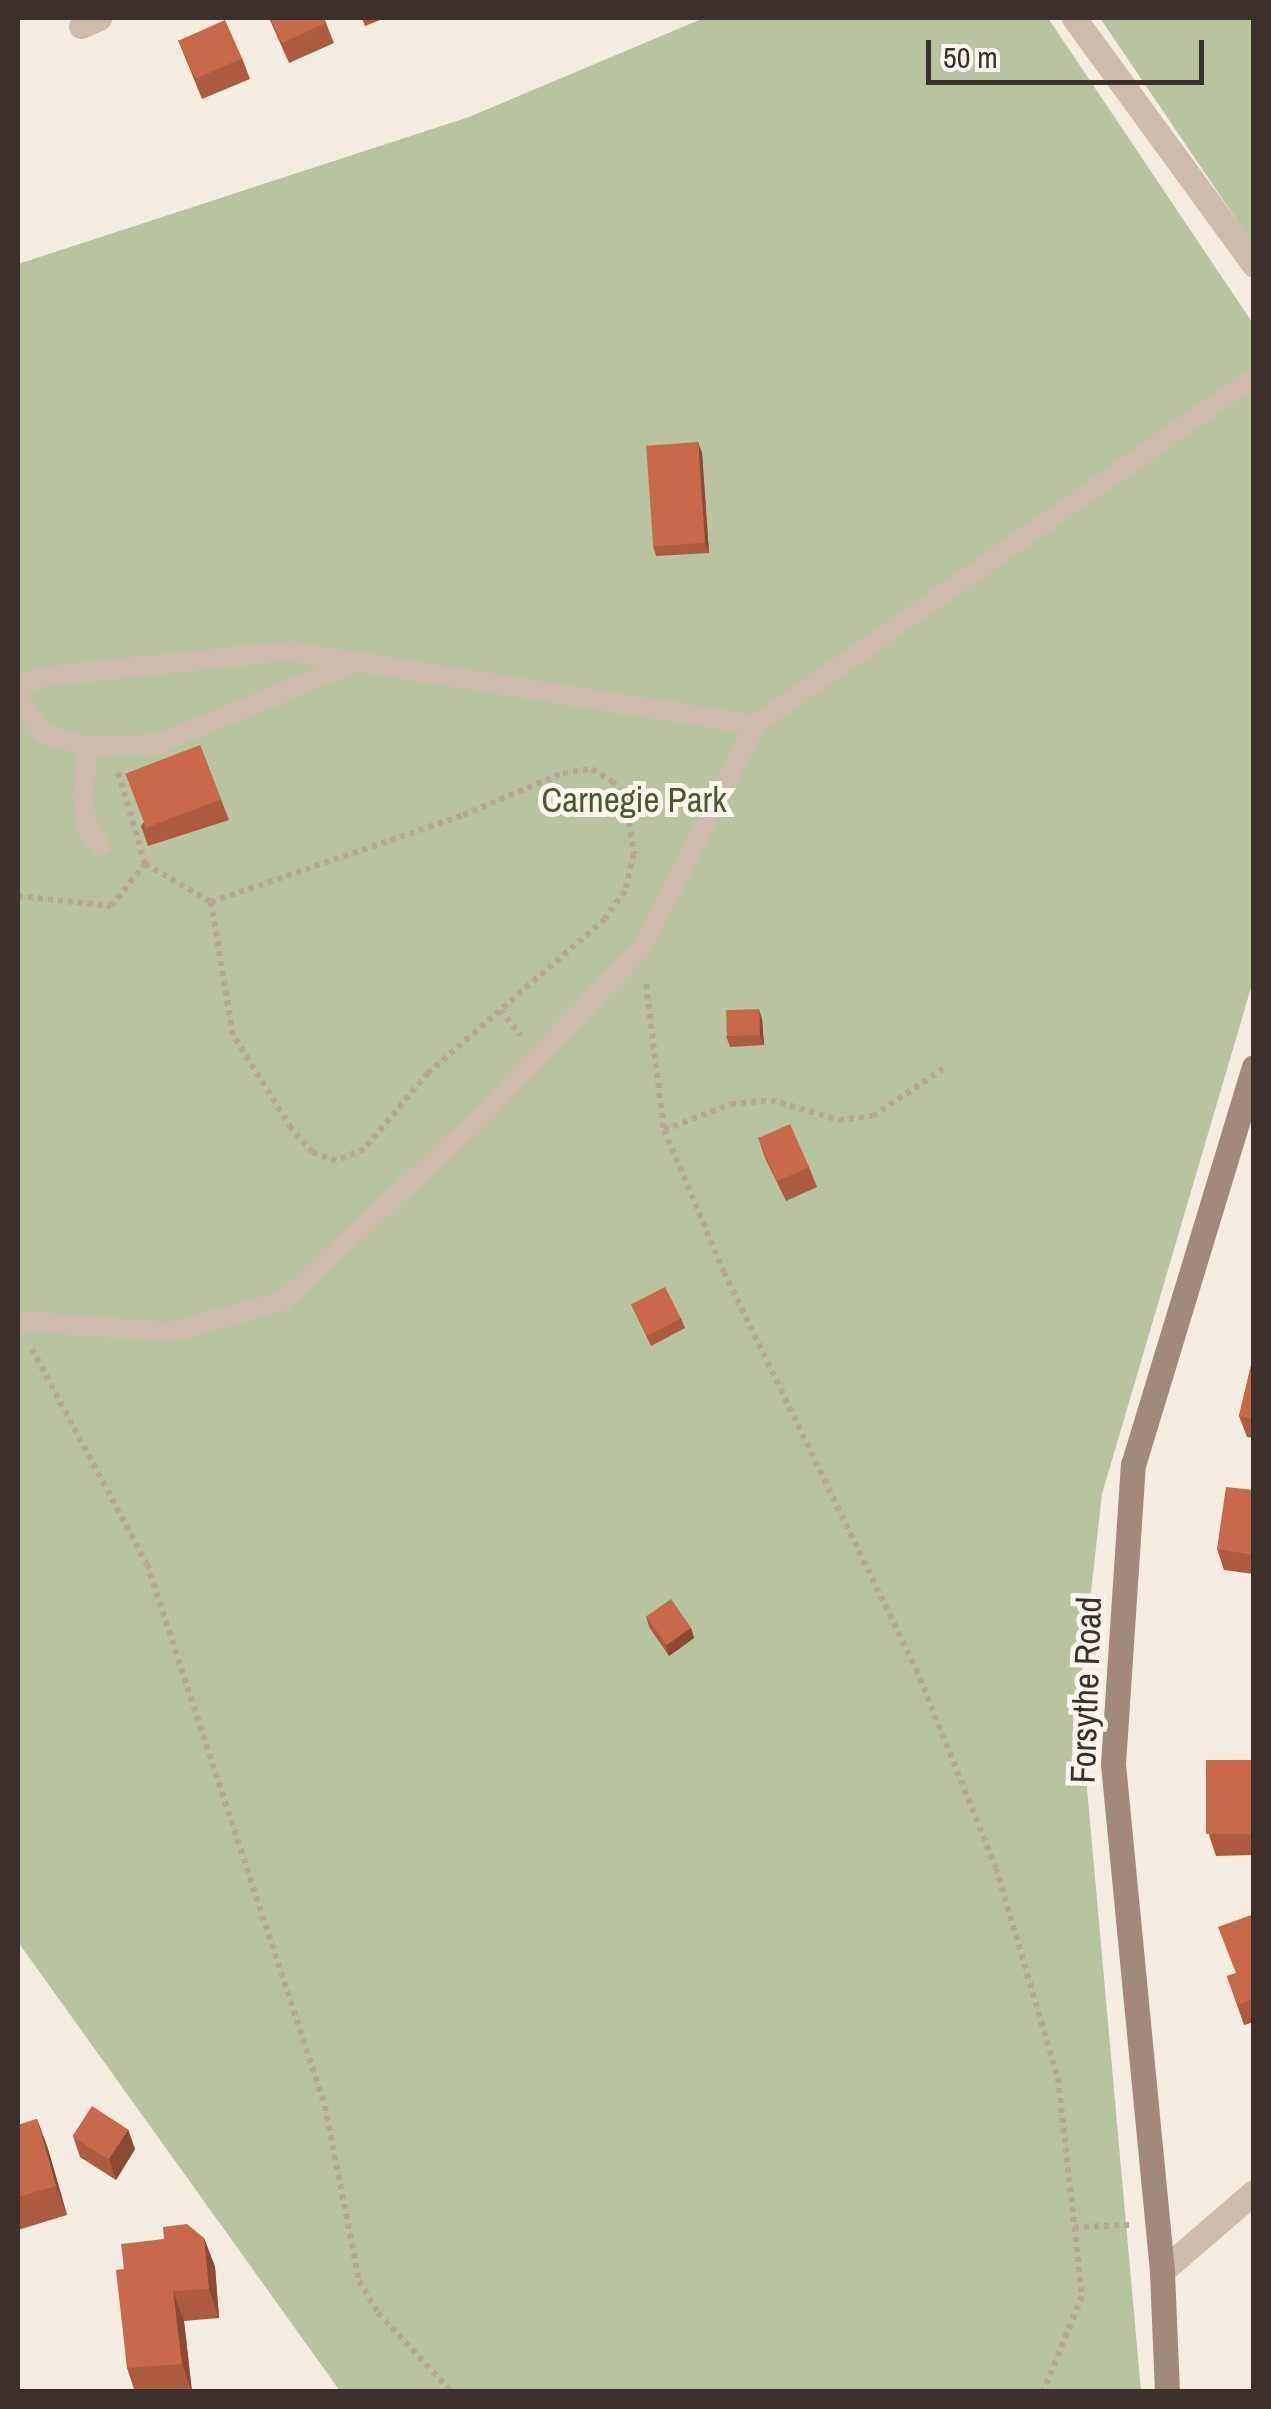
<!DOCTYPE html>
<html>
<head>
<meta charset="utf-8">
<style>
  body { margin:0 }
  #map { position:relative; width:1271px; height:2409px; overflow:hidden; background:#f4ebe1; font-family:"Archivo Narrow",sans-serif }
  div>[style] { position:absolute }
  .green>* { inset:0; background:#b8c4a0 }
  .path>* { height:6px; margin-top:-3px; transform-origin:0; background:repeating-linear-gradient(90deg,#b9a596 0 5px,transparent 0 10px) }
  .lane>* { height:20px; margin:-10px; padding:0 10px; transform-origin:10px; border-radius:10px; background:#cdbbac }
  .street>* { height:25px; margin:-12.5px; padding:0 12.5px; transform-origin:12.5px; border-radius:12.5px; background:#cdbbac }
  .secondary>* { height:25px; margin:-12.5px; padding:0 12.5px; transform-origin:12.5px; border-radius:12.5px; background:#a18a7d }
  .wall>* { inset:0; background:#ac5a40 }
  .shaded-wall>* { inset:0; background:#8c4a34 }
  .building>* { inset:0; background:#c8694b; transform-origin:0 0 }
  span { translate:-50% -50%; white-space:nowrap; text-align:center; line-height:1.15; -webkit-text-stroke:10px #fbf5ee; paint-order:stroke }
  .park-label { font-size:35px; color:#4a5a2e }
  .street-label { font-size:35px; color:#3b302b }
  .frame { position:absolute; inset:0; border:20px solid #3b302b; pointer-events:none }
  .scale { position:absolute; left:926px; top:40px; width:278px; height:45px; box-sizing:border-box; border:5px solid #3b302b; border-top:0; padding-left:12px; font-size:30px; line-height:35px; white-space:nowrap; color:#3b302b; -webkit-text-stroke:8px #fbf5ee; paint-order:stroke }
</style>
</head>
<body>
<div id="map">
  <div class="green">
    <i style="clip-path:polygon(704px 18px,1048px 18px,1254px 325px,1253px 981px,1102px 1494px,1079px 1699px,1141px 2391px,340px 2391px,18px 1942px,18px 264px,469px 117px)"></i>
    <i style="clip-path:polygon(1100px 18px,1253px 18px,1253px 244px)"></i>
  </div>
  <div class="path">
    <i style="left:592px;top:769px;width:23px;rotate:31deg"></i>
    <i style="left:612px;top:781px;width:25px;rotate:56deg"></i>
    <i style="left:626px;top:802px;width:53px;rotate:81.3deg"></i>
    <i style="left:634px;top:854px;width:38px;rotate:104deg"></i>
    <i style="left:625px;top:891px;width:34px;rotate:126deg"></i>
    <i style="left:605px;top:919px;width:235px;rotate:139deg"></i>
    <i style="left:428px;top:1073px;width:99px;rotate:130.1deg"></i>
    <i style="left:364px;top:1149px;width:30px;rotate:157deg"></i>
    <i style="left:336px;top:1161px;width:25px;rotate:-159deg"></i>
    <i style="left:313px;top:1152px;width:33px;rotate:-133deg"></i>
    <i style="left:291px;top:1128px;width:110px;rotate:-121.9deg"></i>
    <i style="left:233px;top:1035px;width:135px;rotate:-99.4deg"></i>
    <i style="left:211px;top:902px;width:267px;rotate:-19deg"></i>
    <i style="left:463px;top:815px;width:108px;rotate:-22.8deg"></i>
    <i style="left:563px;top:773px;width:29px;rotate:-8deg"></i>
    <i style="left:145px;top:864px;width:76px;rotate:29.9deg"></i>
    <i style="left:18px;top:896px;width:94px;rotate:6.1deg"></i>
    <i style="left:111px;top:906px;width:54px;rotate:-51deg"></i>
    <i style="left:145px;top:864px;width:96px;rotate:-106.4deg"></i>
    <i style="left:646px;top:984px;width:147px;rotate:83deg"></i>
    <i style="left:664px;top:1130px;width:154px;rotate:67.1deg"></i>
    <i style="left:724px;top:1272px;width:441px;rotate:64.2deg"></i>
    <i style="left:916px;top:1669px;width:214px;rotate:68.1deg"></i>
    <i style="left:996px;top:1868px;width:219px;rotate:73.6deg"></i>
    <i style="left:1058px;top:2078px;width:219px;rotate:83.7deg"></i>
    <i style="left:1082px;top:2296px;width:104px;rotate:112.1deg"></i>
    <i style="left:500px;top:1010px;width:33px;rotate:51deg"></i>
    <i style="left:664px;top:1130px;width:72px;rotate:-21.2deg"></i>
    <i style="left:731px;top:1104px;width:40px;rotate:-5.7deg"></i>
    <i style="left:771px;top:1100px;width:71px;rotate:16.4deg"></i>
    <i style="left:839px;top:1120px;width:34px;rotate:-7deg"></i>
    <i style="left:873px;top:1116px;width:89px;rotate:-34deg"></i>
    <i style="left:32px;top:1349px;width:244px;rotate:61.9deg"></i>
    <i style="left:147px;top:1564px;width:570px;rotate:71.82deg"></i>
    <i style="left:325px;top:2106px;width:178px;rotate:79deg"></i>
    <i style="left:359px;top:2281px;width:37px;rotate:59deg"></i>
    <i style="left:378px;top:2313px;width:108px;rotate:46.9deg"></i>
    <i style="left:1074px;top:2227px;width:56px;rotate:-2deg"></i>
  </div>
  <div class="lane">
    <i style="left:18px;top:688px;width:25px;rotate:-26deg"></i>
    <i style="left:41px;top:677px;width:248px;rotate:-6deg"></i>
    <i style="left:288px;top:651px;width:473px;rotate:9deg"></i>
    <i style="left:18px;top:698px;width:44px;rotate:54.2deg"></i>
    <i style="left:44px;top:734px;width:46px;rotate:15.3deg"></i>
    <i style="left:88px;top:746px;width:70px;rotate:-1.6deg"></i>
    <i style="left:158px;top:744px;width:213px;rotate:-22.4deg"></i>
    <i style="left:88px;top:746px;width:50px;rotate:95.7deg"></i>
    <i style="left:83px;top:796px;width:35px;rotate:83deg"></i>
    <i style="left:87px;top:831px;width:20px;rotate:45deg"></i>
    <i style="left:18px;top:1321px;width:153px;rotate:4.1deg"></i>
    <i style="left:171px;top:1332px;width:116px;rotate:-15.5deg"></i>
    <i style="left:283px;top:1301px;width:262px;rotate:-43deg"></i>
    <i style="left:475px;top:1122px;width:241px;rotate:-46.2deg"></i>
    <i style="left:642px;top:948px;width:250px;rotate:-63.1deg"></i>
    <i style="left:755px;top:725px;width:608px;rotate:-34.89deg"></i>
  </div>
  <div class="street">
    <i style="left:1074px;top:18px;width:306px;rotate:53.9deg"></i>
    <i style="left:81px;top:26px;width:20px;rotate:-24deg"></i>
    <i style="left:1162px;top:2271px;width:121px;rotate:-40.7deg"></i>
  </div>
  <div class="secondary">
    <i style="left:1167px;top:2392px;width:121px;rotate:-92.4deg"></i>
    <i style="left:1162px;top:2271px;width:509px;rotate:-95.52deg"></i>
    <i style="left:1113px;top:1764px;width:300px;rotate:-86.2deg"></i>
    <i style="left:1133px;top:1465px;width:416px;rotate:-73.1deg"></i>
  </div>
  <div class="wall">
    <i style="clip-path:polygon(269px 18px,324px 18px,334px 43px,289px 63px)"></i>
    <i style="clip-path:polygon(362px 18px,385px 18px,365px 26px)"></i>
    <i style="clip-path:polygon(178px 40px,242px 58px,250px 79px,202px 99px)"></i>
    <i style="clip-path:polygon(702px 453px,709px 553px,656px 556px,653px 546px)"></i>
    <i style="clip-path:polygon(200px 745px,229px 820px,148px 846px,141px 826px)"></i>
    <i style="clip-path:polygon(762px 1019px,764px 1045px,730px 1047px,726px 1036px)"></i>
    <i style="clip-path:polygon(758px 1137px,809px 1167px,817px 1187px,786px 1201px,765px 1158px)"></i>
    <i style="clip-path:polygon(631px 1304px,681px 1318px,685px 1328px,651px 1346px)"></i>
    <i style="clip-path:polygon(1254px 1353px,1254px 1438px,1247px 1437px,1239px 1416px)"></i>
    <i style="clip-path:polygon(1254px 1490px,1254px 1574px,1224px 1570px,1217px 1549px)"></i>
    <i style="clip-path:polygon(646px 1616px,691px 1628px,694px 1638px,669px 1656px,649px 1627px)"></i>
    <i style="clip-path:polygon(1254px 1760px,1254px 1855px,1216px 1856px,1209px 1835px)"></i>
    <i style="clip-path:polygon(1254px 1914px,1254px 2022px,1244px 2025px,1227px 1976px,1236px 1973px)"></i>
    <i style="clip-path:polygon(37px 2119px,48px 2149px,67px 2215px,18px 2230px,18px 2125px)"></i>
    <i style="clip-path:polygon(73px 2136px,135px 2149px,116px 2180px,80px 2157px)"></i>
    <i style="clip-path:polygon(204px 2238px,215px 2267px,219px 2318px,184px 2321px,192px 2392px,135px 2392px,127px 2368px,124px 2269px)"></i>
  </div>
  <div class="shaded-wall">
    <i style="clip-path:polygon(698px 442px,702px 453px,709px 553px,705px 543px)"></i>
    <i style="clip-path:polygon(759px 1009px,762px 1019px,764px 1045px,760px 1035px)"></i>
    <i style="clip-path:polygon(691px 1628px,694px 1638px,669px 1656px,666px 1645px)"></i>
    <i style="clip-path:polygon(37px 2119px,48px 2149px,67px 2215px,56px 2186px)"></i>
    <i style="clip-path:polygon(128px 2129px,135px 2149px,116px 2180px,109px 2159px)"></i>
    <i style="clip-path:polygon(204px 2238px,215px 2267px,219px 2318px,209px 2289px)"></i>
    <i style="clip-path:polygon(173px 2291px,184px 2321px,192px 2392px,182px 2364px)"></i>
  </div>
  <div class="building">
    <i style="clip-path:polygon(270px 18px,324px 18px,326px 23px,282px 43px)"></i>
    <i style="left:225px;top:20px;width:42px;height:51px;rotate:66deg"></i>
    <i style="left:698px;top:442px;width:101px;height:52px;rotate:86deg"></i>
    <i style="left:200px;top:745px;width:58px;height:80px;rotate:69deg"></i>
    <i style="left:759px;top:1009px;width:26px;height:33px;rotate:88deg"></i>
    <i style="left:790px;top:1124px;width:47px;height:35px;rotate:66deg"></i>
    <i style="left:665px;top:1287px;width:35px;height:38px;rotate:63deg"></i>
    <i style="clip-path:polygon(1254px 1353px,1254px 1419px,1239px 1416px)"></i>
    <i style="clip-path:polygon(1226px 1487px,1254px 1490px,1254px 1555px,1217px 1549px)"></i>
    <i style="left:671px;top:1599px;width:35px;height:30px;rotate:55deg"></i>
    <i style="left:1254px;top:1760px;width:74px;height:48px;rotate:90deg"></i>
    <i style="clip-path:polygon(1254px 1914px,1254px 1998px,1237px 2005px,1227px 1976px,1236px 1973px,1218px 1927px)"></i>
    <i style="left:92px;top:2106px;width:43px;height:36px;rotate:33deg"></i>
    <i style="clip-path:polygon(37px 2119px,56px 2186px,18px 2197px,18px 2125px)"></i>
    <i style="clip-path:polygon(187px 2224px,204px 2238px,209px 2289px,173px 2291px,182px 2364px,127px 2368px,116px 2270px,124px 2269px,121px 2244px,164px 2239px,163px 2227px)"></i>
  </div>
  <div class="park-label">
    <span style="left:634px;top:800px">Carnegie Park</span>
  </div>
  <div class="street-label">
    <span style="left:1086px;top:1690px;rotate:-88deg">Forsythe Road</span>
  </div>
  <div class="frame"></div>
  <div class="scale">50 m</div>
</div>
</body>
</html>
